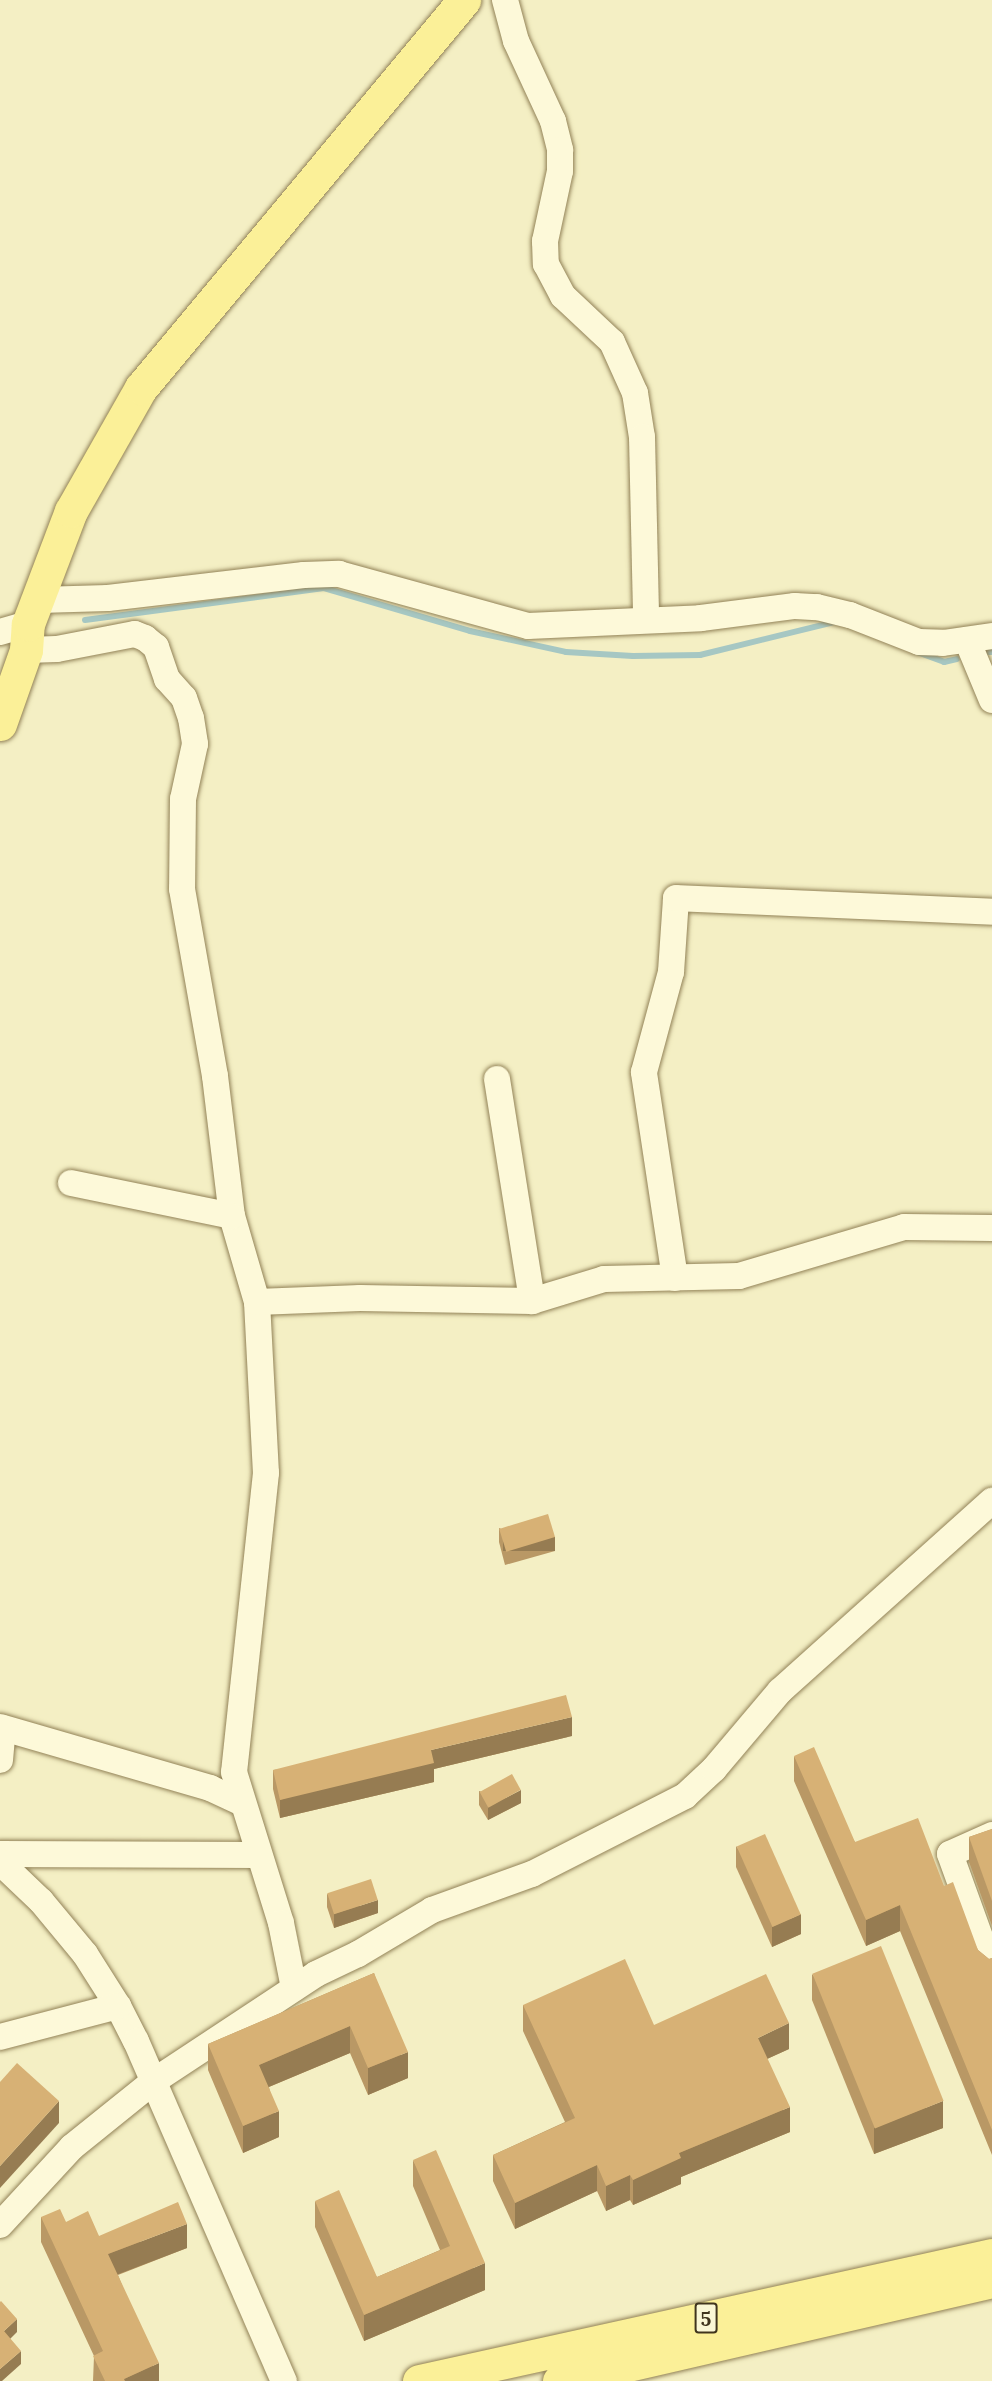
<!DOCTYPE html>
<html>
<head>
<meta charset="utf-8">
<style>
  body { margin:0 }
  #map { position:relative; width:992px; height:2381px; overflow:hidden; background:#f4efc4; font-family:Lora,serif }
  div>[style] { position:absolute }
  .stream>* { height:6px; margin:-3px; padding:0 3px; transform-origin:3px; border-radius:3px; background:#a6c7c3 }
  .roads { filter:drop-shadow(0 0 2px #928257) drop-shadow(0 0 2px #928257) }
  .minor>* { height:26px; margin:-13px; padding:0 13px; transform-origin:13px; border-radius:13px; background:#fdf9d9 }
  .major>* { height:33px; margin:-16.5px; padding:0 16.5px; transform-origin:16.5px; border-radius:16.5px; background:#fbf098 }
  .wall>* { inset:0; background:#b99865 }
  .shaded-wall>* { inset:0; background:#967c52; transform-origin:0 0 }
  .building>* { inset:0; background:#d7b175; transform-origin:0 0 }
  span { translate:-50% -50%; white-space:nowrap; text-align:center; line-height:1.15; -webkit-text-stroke:4.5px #faf7d5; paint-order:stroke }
  .shield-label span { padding:2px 4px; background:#faf7d5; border:2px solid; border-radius:4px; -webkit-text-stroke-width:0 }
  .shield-label { font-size:20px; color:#40351d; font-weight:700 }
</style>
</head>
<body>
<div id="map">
  <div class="stream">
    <i style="left:85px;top:620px;width:241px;rotate:-7.6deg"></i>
    <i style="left:324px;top:588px;width:152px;rotate:16.4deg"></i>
    <i style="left:470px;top:631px;width:98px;rotate:12.3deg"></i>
    <i style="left:566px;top:652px;width:67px;rotate:3.4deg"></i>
    <i style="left:633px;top:656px;width:67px;rotate:-0.9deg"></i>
    <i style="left:700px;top:655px;width:138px;rotate:-13.8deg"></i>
    <i style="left:917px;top:652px;width:29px;rotate:20deg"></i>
    <i style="left:944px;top:662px;width:13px;rotate:-13deg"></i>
    <i style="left:989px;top:652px;width:3px"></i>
  </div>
  <div class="roads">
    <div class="minor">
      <i style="left:505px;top:0;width:42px;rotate:75deg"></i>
      <i style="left:516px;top:41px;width:88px;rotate:65.2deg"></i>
      <i style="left:553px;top:121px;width:30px;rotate:76deg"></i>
      <i style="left:560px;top:150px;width:21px;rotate:90deg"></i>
      <i style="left:560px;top:171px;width:72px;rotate:102.1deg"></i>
      <i style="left:545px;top:241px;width:23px;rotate:88deg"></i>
      <i style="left:546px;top:264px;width:36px;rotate:62deg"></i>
      <i style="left:563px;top:296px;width:67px;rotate:43.2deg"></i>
      <i style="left:612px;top:342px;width:56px;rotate:65.7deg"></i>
      <i style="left:635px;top:393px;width:45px;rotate:81deg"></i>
      <i style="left:642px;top:437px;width:182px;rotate:88.7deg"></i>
      <i style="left:39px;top:600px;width:69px;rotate:-1.7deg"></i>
      <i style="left:108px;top:598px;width:197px;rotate:-6.7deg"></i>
      <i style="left:304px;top:575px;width:35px;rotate:-2deg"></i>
      <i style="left:339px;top:574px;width:196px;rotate:15.4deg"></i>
      <i style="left:528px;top:626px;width:173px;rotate:-2.6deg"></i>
      <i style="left:701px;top:618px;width:95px;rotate:-7.3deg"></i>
      <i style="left:795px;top:606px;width:22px;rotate:3deg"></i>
      <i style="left:817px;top:607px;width:34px;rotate:14deg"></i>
      <i style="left:850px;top:615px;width:74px;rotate:21.4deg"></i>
      <i style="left:919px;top:642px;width:24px;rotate:2deg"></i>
      <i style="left:943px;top:643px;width:49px;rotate:-8.1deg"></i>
      <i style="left:0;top:632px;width:29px;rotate:-16deg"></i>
      <i style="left:967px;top:640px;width:65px;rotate:67.4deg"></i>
      <i style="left:26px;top:650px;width:31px;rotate:-2deg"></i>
      <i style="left:57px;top:649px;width:79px;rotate:-10.9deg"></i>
      <i style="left:135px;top:634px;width:11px;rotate:22deg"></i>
      <i style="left:145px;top:638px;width:14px;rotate:39deg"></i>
      <i style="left:156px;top:647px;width:34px;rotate:71deg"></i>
      <i style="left:167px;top:679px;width:25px;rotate:48deg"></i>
      <i style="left:184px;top:698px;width:21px;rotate:71deg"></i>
      <i style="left:191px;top:718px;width:26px;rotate:81deg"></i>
      <i style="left:195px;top:744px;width:56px;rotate:102.3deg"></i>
      <i style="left:183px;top:799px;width:90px;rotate:90.6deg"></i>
      <i style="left:182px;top:889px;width:190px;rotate:80deg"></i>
      <i style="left:215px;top:1076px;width:141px;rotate:83.1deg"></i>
      <i style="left:232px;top:1216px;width:90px;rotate:73.8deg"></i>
      <i style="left:257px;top:1302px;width:171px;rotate:87deg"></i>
      <i style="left:266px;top:1473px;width:301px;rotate:96.1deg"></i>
      <i style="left:234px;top:1772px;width:158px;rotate:72.7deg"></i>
      <i style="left:281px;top:1923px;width:66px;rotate:78.7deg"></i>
      <i style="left:497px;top:1079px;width:225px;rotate:81deg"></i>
      <i style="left:71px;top:1183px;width:164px;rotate:11.6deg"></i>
      <i style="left:675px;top:1278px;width:208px;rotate:-98.6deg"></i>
      <i style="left:644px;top:1072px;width:104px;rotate:-74.9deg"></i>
      <i style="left:671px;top:972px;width:74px;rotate:-86.1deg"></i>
      <i style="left:676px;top:898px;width:316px;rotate:2.5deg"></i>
      <i style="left:257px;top:1302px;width:103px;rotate:-2.2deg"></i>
      <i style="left:360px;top:1298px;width:172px;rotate:1deg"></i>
      <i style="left:532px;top:1301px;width:75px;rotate:-17deg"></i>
      <i style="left:604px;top:1279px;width:135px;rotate:-1.3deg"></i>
      <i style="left:739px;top:1276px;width:172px;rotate:-16.5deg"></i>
      <i style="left:904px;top:1227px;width:88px;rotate:0.7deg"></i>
      <i style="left:0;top:1727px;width:219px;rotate:16.2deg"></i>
      <i style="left:210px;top:1788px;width:35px;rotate:25deg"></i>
      <i style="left:0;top:1760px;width:32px;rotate:-85deg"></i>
      <i style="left:992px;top:1835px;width:46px;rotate:155.7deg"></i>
      <i style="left:950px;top:1854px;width:123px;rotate:70.1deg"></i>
      <i style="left:0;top:1854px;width:258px;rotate:0.2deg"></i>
      <i style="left:0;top:1862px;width:57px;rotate:43.6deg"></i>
      <i style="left:41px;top:1901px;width:69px;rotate:50.3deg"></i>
      <i style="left:85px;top:1954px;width:62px;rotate:57.6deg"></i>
      <i style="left:118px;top:2006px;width:39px;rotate:63deg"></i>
      <i style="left:136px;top:2041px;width:371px;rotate:66.5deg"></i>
      <i style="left:0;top:2037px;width:122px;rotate:-14.7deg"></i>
      <i style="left:0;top:2225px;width:106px;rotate:-47.3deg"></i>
      <i style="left:72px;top:2147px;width:105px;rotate:-38.8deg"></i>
      <i style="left:154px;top:2081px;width:194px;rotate:-33.4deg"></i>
      <i style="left:316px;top:1974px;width:47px;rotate:-25.5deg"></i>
      <i style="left:358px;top:1954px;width:86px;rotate:-30.7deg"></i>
      <i style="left:432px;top:1910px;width:106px;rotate:-19.8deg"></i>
      <i style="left:532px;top:1874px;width:172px;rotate:-27deg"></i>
      <i style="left:685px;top:1796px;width:40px;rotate:-43deg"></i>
      <i style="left:714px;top:1769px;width:102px;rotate:-49.8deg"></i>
      <i style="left:780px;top:1691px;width:285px;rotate:-41.9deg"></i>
    </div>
    <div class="major">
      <i style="left:0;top:724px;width:78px;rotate:-70.6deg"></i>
      <i style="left:26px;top:650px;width:26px;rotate:-86deg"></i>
      <i style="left:28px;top:624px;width:121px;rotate:-69.2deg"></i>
      <i style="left:71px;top:511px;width:142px;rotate:-60.4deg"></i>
      <i style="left:141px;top:388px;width:505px;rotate:-50.22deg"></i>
      <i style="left:419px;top:2381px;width:587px;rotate:-12.4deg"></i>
      <i style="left:559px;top:2381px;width:444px;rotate:-13deg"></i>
    </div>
  </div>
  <div class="wall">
    <i style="clip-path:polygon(499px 1528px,555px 1551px,505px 1565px,499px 1542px)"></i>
    <i style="clip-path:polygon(572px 1736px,434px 1769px,434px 1782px,280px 1818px,273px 1789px,273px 1770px)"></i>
    <i style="clip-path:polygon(794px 1756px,855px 1842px,944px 1886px,978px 1950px,989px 1959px,992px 1958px,992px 2155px,900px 1931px,866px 1946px,794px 1781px)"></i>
    <i style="clip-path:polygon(479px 1791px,521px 1803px,488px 1820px,479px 1805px)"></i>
    <i style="clip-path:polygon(992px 1829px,992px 1926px,969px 1862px,969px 1837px)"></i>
    <i style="clip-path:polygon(736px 1846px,801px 1934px,772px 1947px,736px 1867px)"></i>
    <i style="clip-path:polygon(327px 1894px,378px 1913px,334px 1928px,327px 1907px)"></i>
    <i style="clip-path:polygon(374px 1973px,408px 2078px,368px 2095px,350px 2053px,269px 2087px,279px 2137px,243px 2153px,208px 2070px,208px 2044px)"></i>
    <i style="clip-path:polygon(812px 1974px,943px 2128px,874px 2154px,812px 2000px)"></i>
    <i style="clip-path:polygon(523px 2005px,654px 2025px,789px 2049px,767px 2059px,790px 2132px,681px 2177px,681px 2184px,633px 2205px,630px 2200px,606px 2211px,597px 2191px,515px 2229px,493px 2181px,493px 2155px,565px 2122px,523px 2031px)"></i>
    <i style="clip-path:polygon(413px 2160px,485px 2290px,364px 2341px,315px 2227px,315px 2201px,377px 2277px,440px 2250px,413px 2186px)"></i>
    <i style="clip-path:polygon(41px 2217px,66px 2222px,99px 2236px,187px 2248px,118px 2275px,159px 2381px,93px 2381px,94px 2356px,41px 2242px)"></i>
  </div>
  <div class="shaded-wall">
    <i style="left:555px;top:1537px;width:14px;height:52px;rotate:90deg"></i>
    <i style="clip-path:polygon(572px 1717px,572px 1736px,434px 1769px,434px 1782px,280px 1818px,280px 1800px,431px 1750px)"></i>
    <i style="clip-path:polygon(521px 1790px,521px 1803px,488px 1820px,488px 1807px)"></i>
    <i style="clip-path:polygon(378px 1900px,378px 1913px,334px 1928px,334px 1914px)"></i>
    <i style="clip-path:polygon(900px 1905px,900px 1931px,866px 1946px,866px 1920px)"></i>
    <i style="clip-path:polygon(801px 1914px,801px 1934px,772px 1947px,772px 1927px)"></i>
    <i style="clip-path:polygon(789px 2023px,789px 2049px,758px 2063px,758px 2038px)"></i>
    <i style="clip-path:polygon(350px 2026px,350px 2053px,259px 2091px,259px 2065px)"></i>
    <i style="clip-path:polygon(408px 2052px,408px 2078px,368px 2095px,368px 2068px)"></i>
    <i style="clip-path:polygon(59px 2101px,59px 2123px,0 2188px,0 2166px)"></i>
    <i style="clip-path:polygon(943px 2101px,943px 2128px,874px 2154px,874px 2128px)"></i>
    <i style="clip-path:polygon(790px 2107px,790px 2132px,681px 2177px,681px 2184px,633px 2205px,633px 2180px,679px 2153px)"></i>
    <i style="clip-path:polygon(279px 2111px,279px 2137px,243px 2153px,243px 2126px)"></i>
    <i style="clip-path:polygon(597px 2165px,597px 2191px,515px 2229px,515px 2203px)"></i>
    <i style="clip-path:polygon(630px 2175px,630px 2200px,606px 2211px,606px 2186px)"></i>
    <i style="clip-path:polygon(187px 2224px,187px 2248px,108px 2278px,108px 2254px)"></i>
    <i style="clip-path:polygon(485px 2263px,485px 2290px,364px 2341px,364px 2315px)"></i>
    <i style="clip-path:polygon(17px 2319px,17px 2332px,4px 2345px,4px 2331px)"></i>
    <i style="clip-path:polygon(21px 2351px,21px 2364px,2px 2381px,0 2381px,0 2369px)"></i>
    <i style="clip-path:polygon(159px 2363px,159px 2381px,124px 2381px,124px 2379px)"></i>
  </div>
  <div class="building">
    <i style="left:548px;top:1514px;width:24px;height:51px;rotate:73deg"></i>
    <i style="clip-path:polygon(566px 1695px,572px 1717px,431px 1750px,434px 1763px,280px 1800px,273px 1770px)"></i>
    <i style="clip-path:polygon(814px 1747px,855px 1842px,918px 1818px,944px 1886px,953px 1882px,978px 1950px,989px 1959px,992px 1958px,992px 2130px,900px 1905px,866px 1920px,794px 1756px)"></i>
    <i style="left:512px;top:1774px;width:18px;height:37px;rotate:61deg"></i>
    <i style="clip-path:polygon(992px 1829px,992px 1901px,969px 1837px)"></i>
    <i style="left:765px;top:1834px;width:88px;height:31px;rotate:66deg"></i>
    <i style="left:371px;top:1879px;width:22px;height:46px;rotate:72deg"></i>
    <i style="left:881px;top:1946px;width:167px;height:74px;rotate:68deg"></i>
    <i style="clip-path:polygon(625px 1959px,654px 2025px,766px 1974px,789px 2023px,758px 2038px,790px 2107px,679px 2153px,681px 2158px,633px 2180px,630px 2175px,606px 2186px,597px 2165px,515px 2203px,493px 2155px,575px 2118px,523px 2005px)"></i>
    <i style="clip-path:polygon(374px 1973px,408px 2052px,368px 2068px,350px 2026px,259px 2065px,279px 2111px,243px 2126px,208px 2044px)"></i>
    <i style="clip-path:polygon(17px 2063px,59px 2101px,0 2166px,0 2082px)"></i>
    <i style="clip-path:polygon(436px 2150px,485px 2263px,364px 2315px,315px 2201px,339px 2190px,377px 2277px,450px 2246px,413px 2160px)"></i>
    <i style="clip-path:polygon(178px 2202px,187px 2224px,108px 2254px,159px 2363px,124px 2379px,125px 2381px,105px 2381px,93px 2356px,103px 2351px,41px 2217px,60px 2209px,66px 2222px,88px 2211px,99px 2236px)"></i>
    <i style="clip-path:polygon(1px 2301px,17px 2319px,4px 2331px,21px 2351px,0 2369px,0 2302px)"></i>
  </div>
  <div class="shield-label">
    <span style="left:706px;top:2318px">5</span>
  </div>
</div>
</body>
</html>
